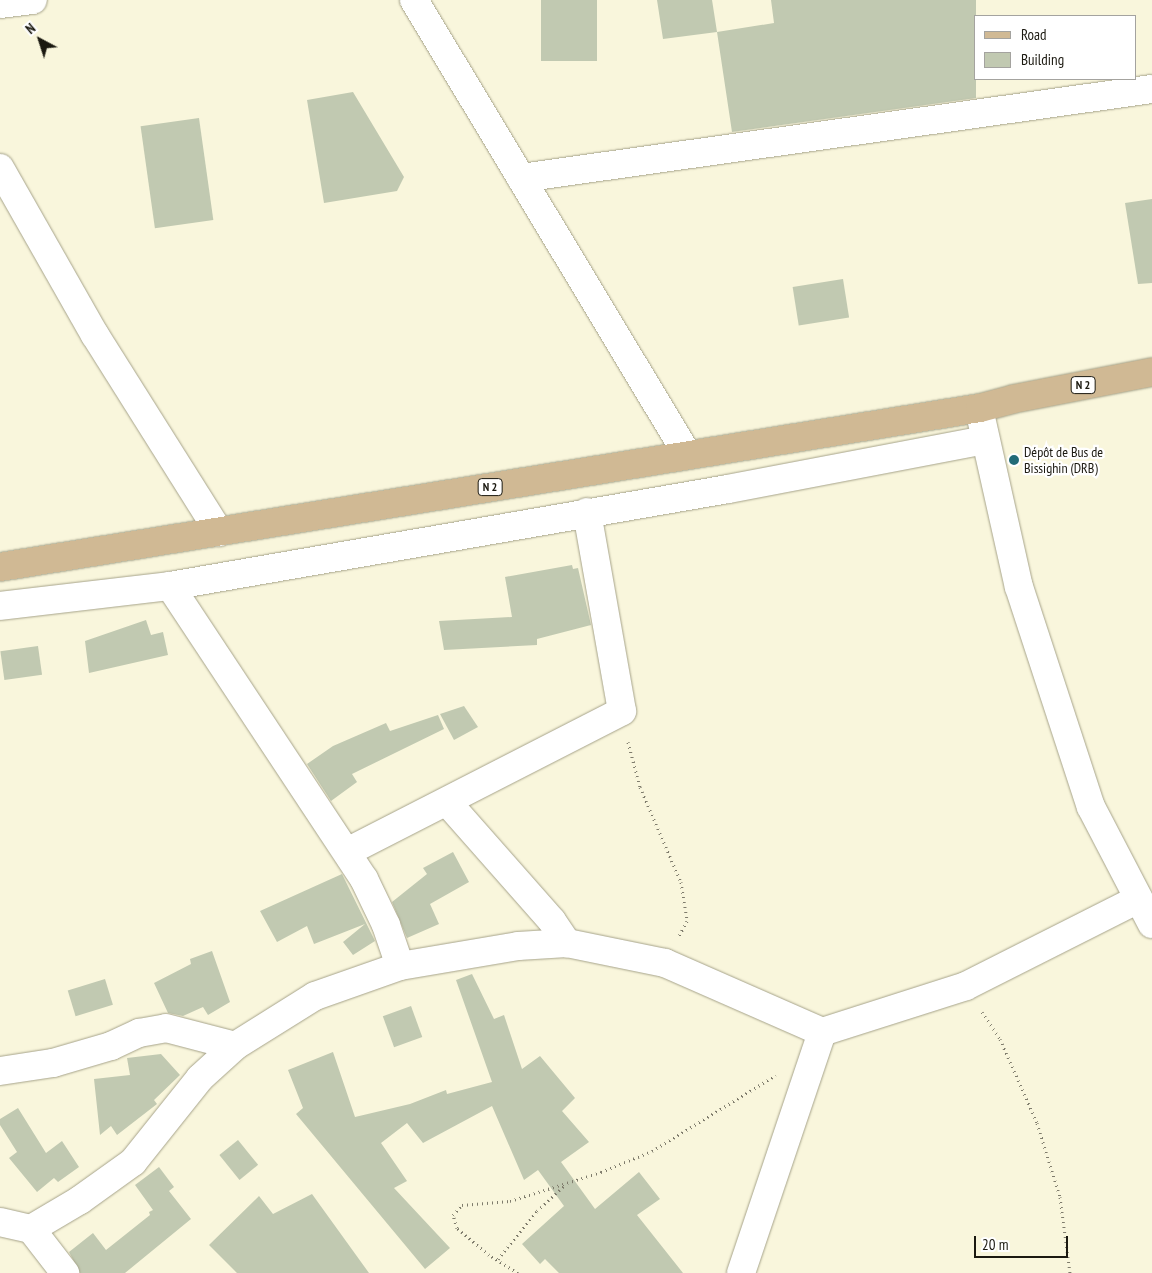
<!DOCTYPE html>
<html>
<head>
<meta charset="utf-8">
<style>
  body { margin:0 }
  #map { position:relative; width:1152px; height:1273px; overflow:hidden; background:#f9f6dc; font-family:"PT Sans Narrow",sans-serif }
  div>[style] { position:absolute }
  .building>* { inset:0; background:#c1c9b1; transform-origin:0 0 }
  .path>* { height:3px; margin-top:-1.5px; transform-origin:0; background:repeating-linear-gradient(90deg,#7f7c6c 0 1px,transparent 0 5px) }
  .roads { filter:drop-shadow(0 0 1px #a6a38a) drop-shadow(0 0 1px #a6a38a) }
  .street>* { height:28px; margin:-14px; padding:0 14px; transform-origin:14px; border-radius:14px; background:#fff }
  .primary>* { height:28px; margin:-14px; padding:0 14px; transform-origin:14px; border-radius:14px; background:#d0b994 }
  .dots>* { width:14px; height:14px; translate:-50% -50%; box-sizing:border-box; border:2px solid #fff; border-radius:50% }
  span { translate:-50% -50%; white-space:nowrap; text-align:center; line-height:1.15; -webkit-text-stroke:4.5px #fff; paint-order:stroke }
  .shield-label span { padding:1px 4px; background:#fff; border:1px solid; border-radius:4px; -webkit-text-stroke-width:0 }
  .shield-label { font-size:12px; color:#1b1910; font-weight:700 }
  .poi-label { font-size:14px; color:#1b1910 }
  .left { translate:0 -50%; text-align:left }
  .legend { position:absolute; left:974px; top:15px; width:162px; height:65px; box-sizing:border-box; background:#fff; border:1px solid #a4a39f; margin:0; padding:6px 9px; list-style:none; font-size:15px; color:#1b1910 }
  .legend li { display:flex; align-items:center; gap:10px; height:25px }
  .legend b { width:25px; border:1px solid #a4a39f }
  .north { position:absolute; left:15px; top:15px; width:50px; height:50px; -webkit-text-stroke:4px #fff; paint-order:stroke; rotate:320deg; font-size:14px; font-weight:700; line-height:20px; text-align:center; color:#1b1910 }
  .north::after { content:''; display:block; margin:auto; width:18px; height:22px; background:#1b1910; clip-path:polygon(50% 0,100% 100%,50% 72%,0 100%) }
  .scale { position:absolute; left:974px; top:1236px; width:94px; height:22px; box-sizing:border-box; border:2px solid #1b1910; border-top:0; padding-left:6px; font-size:15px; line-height:18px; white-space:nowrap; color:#1b1910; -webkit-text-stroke:4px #fff; paint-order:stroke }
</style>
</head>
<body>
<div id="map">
  <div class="building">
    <i style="left:541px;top:0;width:56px;height:61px"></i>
    <i style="clip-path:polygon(657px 0,712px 0,717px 32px,663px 39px)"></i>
    <i style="clip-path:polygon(771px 0,976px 0,976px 98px,732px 132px,717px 32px,774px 23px)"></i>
    <i style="clip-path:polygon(353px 92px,404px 177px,397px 191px,324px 203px,307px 100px)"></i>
    <i style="left:199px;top:118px;width:103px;height:59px;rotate:82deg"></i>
    <i style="clip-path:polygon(1152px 199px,1152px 283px,1138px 284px,1125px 203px)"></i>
    <i style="left:843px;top:279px;width:39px;height:51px;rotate:81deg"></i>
    <i style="clip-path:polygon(572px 565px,573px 569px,578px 568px,591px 625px,537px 639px,537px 645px,444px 650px,439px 621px,512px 617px,505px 577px)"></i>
    <i style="clip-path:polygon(146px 620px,151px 635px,163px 632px,168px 655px,89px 673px,85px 641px)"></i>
    <i style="left:38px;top:646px;width:29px;height:38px;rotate:82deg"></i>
    <i style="clip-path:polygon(464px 706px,478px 727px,454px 740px,440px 714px)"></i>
    <i style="clip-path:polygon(438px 715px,444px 729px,352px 774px,357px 782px,331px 801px,307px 764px,333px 746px,386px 723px,390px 731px)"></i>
    <i style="clip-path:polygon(453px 852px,469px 882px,430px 904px,439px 924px,407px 938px,392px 902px,427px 874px,423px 868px)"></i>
    <i style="clip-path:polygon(342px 874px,375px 941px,353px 955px,343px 942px,365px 924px,314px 944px,307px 926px,277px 942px,260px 911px)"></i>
    <i style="clip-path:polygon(212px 951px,230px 1002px,208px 1015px,203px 1007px,183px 1016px,168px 1013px,154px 983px,191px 964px,190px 959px)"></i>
    <i style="clip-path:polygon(472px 974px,494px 1019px,504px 1015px,522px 1069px,540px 1056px,575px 1098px,562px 1111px,589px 1142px,561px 1162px,595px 1209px,639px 1172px,660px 1199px,637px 1215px,683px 1273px,559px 1273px,545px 1259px,540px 1264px,522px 1244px,564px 1206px,538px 1170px,524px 1180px,492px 1106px,423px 1143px,407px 1123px,381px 1143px,407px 1181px,394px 1188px,450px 1248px,425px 1269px,296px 1114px,303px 1108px,288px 1070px,333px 1052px,355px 1117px,410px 1104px,446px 1090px,447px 1094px,492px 1082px,456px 980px)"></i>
    <i style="left:105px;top:979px;width:27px;height:39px;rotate:73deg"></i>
    <i style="left:411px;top:1006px;width:33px;height:30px;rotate:70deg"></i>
    <i style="clip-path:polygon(161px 1054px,180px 1075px,154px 1100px,157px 1104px,117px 1135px,111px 1126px,100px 1135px,94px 1079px,130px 1075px,127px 1058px)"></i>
    <i style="clip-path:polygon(18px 1108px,46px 1153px,62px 1141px,79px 1167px,58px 1182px,54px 1178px,37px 1192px,9px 1158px,17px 1152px,0 1125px,0 1119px)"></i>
    <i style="left:238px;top:1140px;width:32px;height:24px;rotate:51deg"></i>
    <i style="clip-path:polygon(159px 1167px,174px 1187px,169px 1191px,191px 1219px,125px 1273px,80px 1273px,69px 1252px,93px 1233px,106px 1250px,150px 1215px,149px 1212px,153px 1210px,135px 1185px)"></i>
    <i style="clip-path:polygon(312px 1194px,369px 1273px,237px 1273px,209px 1245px,259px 1196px,273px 1214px)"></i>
  </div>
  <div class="path">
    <i style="left:628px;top:742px;width:47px;rotate:75.1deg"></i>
    <i style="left:640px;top:787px;width:103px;rotate:66.7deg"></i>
    <i style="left:681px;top:882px;width:39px;rotate:81deg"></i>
    <i style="left:687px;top:921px;width:19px;rotate:118deg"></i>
    <i style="left:982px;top:1012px;width:32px;rotate:56deg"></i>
    <i style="left:1000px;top:1039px;width:92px;rotate:66.2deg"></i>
    <i style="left:1037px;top:1123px;width:77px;rotate:72.7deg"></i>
    <i style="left:1060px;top:1197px;width:77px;rotate:82.5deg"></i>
    <i style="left:498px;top:1259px;width:62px;rotate:-50.9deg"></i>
    <i style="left:537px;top:1211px;width:37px;rotate:-43deg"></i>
    <i style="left:518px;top:1273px;width:34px;rotate:-148deg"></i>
    <i style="left:489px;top:1255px;width:42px;rotate:-139.8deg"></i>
    <i style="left:457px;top:1228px;width:14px;rotate:-107deg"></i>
    <i style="left:453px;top:1215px;width:13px;rotate:-48deg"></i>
    <i style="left:462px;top:1205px;width:48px;rotate:-4.8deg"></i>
    <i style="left:510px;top:1201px;width:96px;rotate:-17.7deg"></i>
    <i style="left:601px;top:1172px;width:55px;rotate:-22.4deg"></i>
    <i style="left:652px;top:1151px;width:145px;rotate:-31.5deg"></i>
  </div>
  <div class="roads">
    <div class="street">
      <i style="left:414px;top:0;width:530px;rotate:58.98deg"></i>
      <i style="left:0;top:4px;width:33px;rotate:-7deg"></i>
      <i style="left:0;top:168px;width:192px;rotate:60.4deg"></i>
      <i style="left:95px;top:335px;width:233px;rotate:57.8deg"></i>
      <i style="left:521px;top:178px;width:637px;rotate:-8.03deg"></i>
      <i style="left:982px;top:422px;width:169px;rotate:77.4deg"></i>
      <i style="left:1019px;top:587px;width:231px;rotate:71.9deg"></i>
      <i style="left:1091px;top:807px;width:132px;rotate:62.5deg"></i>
      <i style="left:170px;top:586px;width:351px;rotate:56.5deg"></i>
      <i style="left:364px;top:879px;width:51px;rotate:64.4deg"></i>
      <i style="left:386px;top:925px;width:43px;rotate:71.1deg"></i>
      <i style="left:0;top:606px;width:171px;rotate:-6.7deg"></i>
      <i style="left:170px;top:586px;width:566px;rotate:-9.86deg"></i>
      <i style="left:728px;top:489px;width:261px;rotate:-10.8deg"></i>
      <i style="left:448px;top:803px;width:157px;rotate:48.6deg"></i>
      <i style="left:552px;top:921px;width:27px;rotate:56deg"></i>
      <i style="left:347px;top:852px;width:309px;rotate:-27.1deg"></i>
      <i style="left:622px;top:711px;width:202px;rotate:-100deg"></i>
      <i style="left:0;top:1071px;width:54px;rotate:-8.6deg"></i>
      <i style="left:53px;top:1063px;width:60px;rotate:-16.3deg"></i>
      <i style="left:111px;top:1046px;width:31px;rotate:-25deg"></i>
      <i style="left:139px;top:1033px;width:27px;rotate:-10deg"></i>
      <i style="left:166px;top:1028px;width:71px;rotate:14.6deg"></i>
      <i style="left:0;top:1222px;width:32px;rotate:13deg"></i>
      <i style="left:31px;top:1229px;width:56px;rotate:52.3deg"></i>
      <i style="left:31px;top:1229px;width:57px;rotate:-30.6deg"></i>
      <i style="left:80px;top:1200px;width:65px;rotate:-35.6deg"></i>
      <i style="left:133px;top:1162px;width:107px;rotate:-51.4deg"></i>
      <i style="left:200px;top:1078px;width:47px;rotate:-42.4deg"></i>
      <i style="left:235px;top:1046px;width:94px;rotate:-32deg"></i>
      <i style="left:315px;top:996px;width:90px;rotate:-19.4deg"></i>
      <i style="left:400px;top:966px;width:120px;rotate:-9.6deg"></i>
      <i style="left:518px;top:946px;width:49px;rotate:-3.5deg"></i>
      <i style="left:567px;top:943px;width:100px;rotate:11.5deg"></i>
      <i style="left:665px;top:963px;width:171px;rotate:23.7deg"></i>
      <i style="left:741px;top:1273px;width:254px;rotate:-71.4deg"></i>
      <i style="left:822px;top:1032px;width:151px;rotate:-17.7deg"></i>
      <i style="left:966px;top:986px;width:193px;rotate:-26.8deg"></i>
    </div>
    <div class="primary">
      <i style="left:0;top:567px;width:993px;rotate:-9.22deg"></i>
      <i style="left:980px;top:408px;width:34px;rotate:-15deg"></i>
      <i style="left:1013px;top:399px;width:142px;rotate:-11deg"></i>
    </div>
  </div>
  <div class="dots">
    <i style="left:1014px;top:460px;background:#226b77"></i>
  </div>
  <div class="shield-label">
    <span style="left:1083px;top:385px">N 2</span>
    <span style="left:490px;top:487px">N 2</span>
  </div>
  <div class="poi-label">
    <span class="left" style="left:1024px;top:460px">Dépôt de Bus de<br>Bissighin (DRB)</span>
  </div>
  <ul class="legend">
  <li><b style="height:6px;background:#d0b994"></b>Road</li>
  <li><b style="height:14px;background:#c1c9b1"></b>Building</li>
  </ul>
  <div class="north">N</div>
  <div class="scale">20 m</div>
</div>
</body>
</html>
